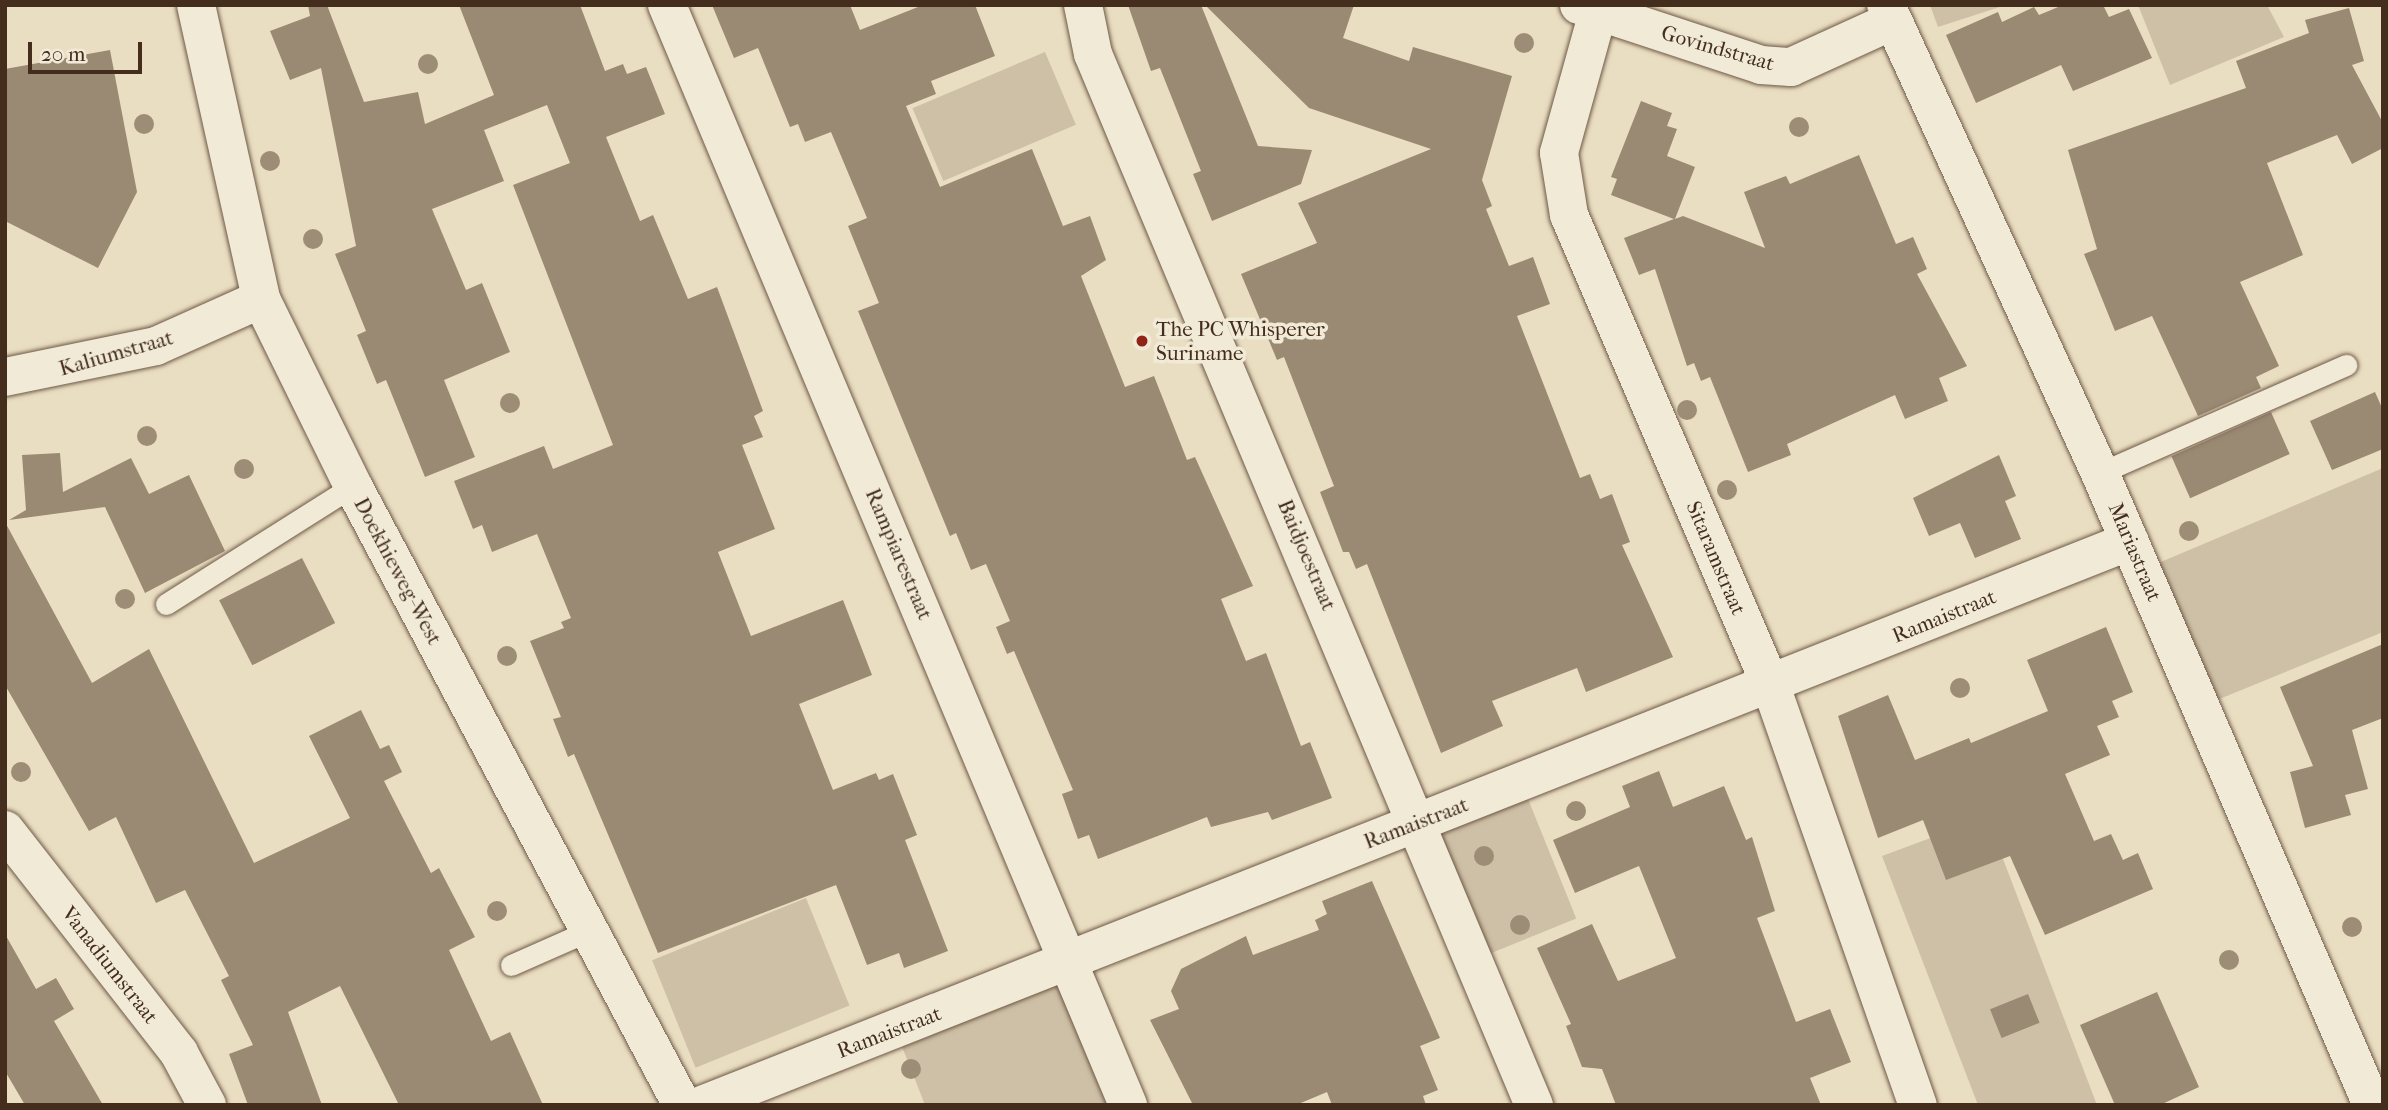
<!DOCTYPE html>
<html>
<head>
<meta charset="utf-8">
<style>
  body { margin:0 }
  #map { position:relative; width:2388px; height:1110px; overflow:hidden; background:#eadec2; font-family:"IM FELL French Canon",serif }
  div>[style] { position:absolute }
  .green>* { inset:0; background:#cec0a6; transform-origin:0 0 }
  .building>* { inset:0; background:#9a8973; transform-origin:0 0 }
  .roads { filter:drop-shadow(0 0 2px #6e5946) drop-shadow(0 0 2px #6e5946) }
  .lane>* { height:21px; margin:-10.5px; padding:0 10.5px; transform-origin:10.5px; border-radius:10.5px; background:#f1ead7 }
  .street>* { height:38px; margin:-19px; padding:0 19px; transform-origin:19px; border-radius:19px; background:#f1ead7 }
  .trees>* { width:20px; height:20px; margin:-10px; border-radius:50%; background:#9e8d76 }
  .dots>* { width:19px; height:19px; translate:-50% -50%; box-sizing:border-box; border:4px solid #f1ead7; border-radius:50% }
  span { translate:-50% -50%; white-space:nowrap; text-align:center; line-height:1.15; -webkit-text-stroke:7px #f1ead7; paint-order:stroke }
  .street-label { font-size:21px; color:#442d1d }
  .poi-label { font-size:21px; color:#442d1d }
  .left { translate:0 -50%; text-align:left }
  .frame { position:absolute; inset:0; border:7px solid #442d1d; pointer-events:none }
  .scale { position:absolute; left:28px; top:42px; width:114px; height:32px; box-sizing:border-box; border:4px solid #442d1d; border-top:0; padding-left:9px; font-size:21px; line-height:24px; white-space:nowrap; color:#442d1d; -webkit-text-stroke:5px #f1ead7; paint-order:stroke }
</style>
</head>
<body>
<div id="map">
  <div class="green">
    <i style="clip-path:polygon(1930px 5px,2006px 5px,1938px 27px)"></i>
    <i style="clip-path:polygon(2138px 5px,2267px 5px,2284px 37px,2170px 85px)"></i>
    <i style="left:1045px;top:52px;width:79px;height:144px;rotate:67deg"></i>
    <i style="clip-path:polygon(2383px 468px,2383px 632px,2217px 700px,2156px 564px)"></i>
    <i style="left:1528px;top:799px;width:129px;height:95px;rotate:68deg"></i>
    <i style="clip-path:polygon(1987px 817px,2097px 1105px,1978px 1105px,1882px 856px)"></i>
    <i style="left:806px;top:898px;width:116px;height:166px;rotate:68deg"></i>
    <i style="clip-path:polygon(1057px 985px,1115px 1105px,925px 1105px,901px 1044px)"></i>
  </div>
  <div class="building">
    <i style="clip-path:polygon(308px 5px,327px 5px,364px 102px,418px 92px,425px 124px,494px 95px,459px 5px,580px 5px,605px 71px,623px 64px,627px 74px,646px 67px,665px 114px,606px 137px,640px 221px,653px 215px,688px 299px,717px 287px,763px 411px,754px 416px,763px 437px,742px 445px,775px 529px,718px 552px,751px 636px,843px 600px,872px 675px,799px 704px,833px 790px,876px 773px,879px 780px,893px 774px,917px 835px,905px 840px,948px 951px,904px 968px,899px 953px,867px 965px,836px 885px,658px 953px,574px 754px,568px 757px,553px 719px,561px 717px,530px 641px,564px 628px,561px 622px,571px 618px,537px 534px,492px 552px,482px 525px,473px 529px,454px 481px,544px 446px,553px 469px,613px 445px,513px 185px,570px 163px,547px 105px,484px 130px,504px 181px,432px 209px,466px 290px,482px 283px,510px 352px,444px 380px,475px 457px,425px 477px,386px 380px,377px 384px,357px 335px,366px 331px,335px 254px,356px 246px,321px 68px,290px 80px,270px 31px,310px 16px)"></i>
    <i style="clip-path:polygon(712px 5px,850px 5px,860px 30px,923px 5px,975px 5px,995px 56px,931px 81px,936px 94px,906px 106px,940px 187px,1032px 149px,1063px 226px,1090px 216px,1106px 260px,1081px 276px,1125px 387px,1154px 376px,1187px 460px,1195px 457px,1253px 586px,1221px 599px,1246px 661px,1266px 653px,1301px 746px,1310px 742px,1332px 798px,1272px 820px,1268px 812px,1211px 827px,1207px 817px,1098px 859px,1089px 835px,1078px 839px,1062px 794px,1073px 790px,1014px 651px,1007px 654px,996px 627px,1010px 621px,986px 564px,971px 570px,956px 533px,950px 536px,858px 311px,879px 303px,848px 226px,867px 218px,831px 132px,805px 142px,798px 124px,790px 127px,758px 48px,734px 58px)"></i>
    <i style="clip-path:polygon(1128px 5px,1201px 5px,1258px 146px,1312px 150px,1301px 184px,1212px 221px,1193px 174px,1201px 171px,1160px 68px,1151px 71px)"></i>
    <i style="clip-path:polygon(1205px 5px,1354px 5px,1343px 38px,1409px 61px,1413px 47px,1512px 76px,1482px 180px,1492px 206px,1486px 209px,1509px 266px,1533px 257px,1550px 304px,1517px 316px,1580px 478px,1590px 474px,1600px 499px,1612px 494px,1630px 542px,1622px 545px,1673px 657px,1586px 692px,1577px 668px,1492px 701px,1503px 726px,1441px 753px,1367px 564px,1356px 569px,1349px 552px,1343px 552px,1320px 492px,1334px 486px,1284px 357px,1277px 360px,1241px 274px,1317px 243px,1298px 203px,1431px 149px,1309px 108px)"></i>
    <i style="clip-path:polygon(2063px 5px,2103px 5px,2109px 17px,2129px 9px,2152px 58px,2073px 91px,2061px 65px,1976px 103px,1946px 35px,1998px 12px,2002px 22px,2034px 7px,2039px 15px)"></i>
    <i style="clip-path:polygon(2349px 8px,2364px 61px,2352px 65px,2383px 123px,2383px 148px,2352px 164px,2337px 135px,2267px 163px,2303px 255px,2240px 282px,2279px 366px,2256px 377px,2261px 388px,2198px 416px,2152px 316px,2115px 331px,2084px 254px,2097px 249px,2068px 150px,2246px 88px,2236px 61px,2309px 33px,2305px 20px)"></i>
    <i style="clip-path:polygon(110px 50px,137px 192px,98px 268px,5px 221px,5px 69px)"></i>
    <i style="clip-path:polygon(1641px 101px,1672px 113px,1667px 126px,1677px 129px,1667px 156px,1695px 167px,1675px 219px,1683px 216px,1765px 248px,1744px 192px,1786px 176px,1790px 184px,1859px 155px,1896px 244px,1913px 237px,1927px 269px,1917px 274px,1967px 366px,1939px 378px,1948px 401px,1905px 419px,1895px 395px,1787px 444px,1791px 455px,1748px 472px,1710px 377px,1701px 381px,1694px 363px,1687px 366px,1655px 269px,1639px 275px,1624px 238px,1674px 219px,1611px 195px,1617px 179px,1611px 177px)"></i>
    <i style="clip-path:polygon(2375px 392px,2383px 410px,2383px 449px,2332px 470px,2310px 421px)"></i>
    <i style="left:2271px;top:412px;width:46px;height:109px;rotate:66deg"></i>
    <i style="clip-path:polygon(60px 453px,63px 492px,131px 458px,149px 494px,189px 475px,225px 551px,145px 593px,105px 507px,9px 520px,26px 510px,22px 455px)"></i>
    <i style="clip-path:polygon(1999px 455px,2016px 496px,2005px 501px,2021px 539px,1975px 558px,1960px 523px,1929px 536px,1913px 498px)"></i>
    <i style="clip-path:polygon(5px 522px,92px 683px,149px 649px,254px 863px,350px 818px,309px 736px,361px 710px,380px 749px,389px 745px,402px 772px,384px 781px,431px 873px,439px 868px,475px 937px,449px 950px,491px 1041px,510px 1032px,543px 1105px,399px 1105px,340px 986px,288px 1012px,322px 1105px,248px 1105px,229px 1054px,253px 1045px,221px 980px,229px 976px,185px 890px,156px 903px,116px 817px,89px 831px,5px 685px)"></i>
    <i style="left:302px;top:558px;width:73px;height:93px;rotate:63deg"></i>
    <i style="clip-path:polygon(2106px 627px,2133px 692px,2112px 701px,2119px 717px,2097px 726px,2110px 755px,2065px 774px,2094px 841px,2111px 834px,2123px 860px,2138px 853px,2153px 889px,2045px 935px,2010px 856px,1946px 880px,1923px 820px,1878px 838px,1838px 716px,1888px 695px,1915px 760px,1969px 738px,1971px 743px,2048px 711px,2027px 660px)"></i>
    <i style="clip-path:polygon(2383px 644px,2383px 718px,2352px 730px,2368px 789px,2345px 795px,2351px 815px,2305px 828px,2290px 772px,2313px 766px,2280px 687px)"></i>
    <i style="clip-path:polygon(1659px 771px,1673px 807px,1724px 786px,1746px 840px,1752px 837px,1775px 911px,1757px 918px,1796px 1022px,1830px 1009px,1851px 1062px,1810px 1078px,1821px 1105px,1616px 1105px,1602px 1069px,1582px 1067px,1566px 1026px,1571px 1024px,1537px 948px,1592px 924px,1618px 981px,1676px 958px,1639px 866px,1575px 893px,1553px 840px,1630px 807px,1622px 786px)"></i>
    <i style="clip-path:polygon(1372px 881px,1440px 1038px,1420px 1046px,1438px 1090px,1423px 1096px,1426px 1105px,1332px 1105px,1327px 1092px,1296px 1105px,1193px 1105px,1150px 1020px,1179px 1009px,1171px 991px,1181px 969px,1246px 936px,1253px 955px,1319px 930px,1315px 920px,1327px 914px,1322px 901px)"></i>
    <i style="clip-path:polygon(5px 934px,36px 989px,56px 978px,74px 1009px,54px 1021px,103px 1105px,25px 1105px,5px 1071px)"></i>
    <i style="clip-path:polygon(2157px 992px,2199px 1087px,2160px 1105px,2115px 1105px,2080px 1025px)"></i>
    <i style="left:2028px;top:994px;width:31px;height:41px;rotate:68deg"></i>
  </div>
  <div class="roads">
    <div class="lane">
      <i style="left:2100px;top:473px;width:269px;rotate:-23.7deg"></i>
      <i style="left:166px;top:604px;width:221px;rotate:-32.3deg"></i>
      <i style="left:511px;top:965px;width:84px;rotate:-23.8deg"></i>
    </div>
    <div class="street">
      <i style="left:196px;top:5px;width:301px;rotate:77.5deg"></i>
      <i style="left:261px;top:299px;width:208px;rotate:63.8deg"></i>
      <i style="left:353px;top:486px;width:701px;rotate:62.01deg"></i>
      <i style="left:667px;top:5px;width:1193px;rotate:67.26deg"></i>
      <i style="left:1083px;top:5px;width:50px;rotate:78.5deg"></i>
      <i style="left:1093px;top:54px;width:1140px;rotate:67.24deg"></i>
      <i style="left:1579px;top:5px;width:192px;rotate:18.2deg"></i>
      <i style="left:1761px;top:65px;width:30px;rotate:4deg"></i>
      <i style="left:1791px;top:67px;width:111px;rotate:-24.5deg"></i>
      <i style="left:1886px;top:5px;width:515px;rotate:65.43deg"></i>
      <i style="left:2100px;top:473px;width:688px;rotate:66.71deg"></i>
      <i style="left:1598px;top:12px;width:146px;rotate:105.5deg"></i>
      <i style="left:1559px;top:153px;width:63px;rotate:80.8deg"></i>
      <i style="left:1569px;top:215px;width:512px;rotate:66.79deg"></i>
      <i style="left:1771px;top:686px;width:444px;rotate:70.7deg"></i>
      <i style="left:5px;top:377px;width:154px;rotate:-11.6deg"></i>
      <i style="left:156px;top:346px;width:115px;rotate:-24.1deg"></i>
      <i style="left:5px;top:830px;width:283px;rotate:52deg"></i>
      <i style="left:179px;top:1053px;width:59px;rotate:61.7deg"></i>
      <i style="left:702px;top:1105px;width:1535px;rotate:-21.55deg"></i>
    </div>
  </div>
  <div class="trees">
    <i style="left:1524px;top:43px"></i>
    <i style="left:428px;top:64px"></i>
    <i style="left:144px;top:124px"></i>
    <i style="left:1799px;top:127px"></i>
    <i style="left:270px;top:161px"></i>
    <i style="left:313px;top:239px"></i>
    <i style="left:510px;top:403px"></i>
    <i style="left:1687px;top:410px"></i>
    <i style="left:147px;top:436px"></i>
    <i style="left:244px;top:469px"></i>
    <i style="left:1727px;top:490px"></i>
    <i style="left:2189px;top:531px"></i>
    <i style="left:125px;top:599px"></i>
    <i style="left:507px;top:656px"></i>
    <i style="left:1960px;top:688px"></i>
    <i style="left:21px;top:772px"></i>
    <i style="left:1576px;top:811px"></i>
    <i style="left:1484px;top:856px"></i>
    <i style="left:497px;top:911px"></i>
    <i style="left:1520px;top:925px"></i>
    <i style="left:2352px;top:927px"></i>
    <i style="left:2229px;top:960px"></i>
    <i style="left:911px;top:1069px"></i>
  </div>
  <div class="dots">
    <i style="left:1142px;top:341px;background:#8f2418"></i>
  </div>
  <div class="street-label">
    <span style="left:1718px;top:48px;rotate:16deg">Govindstraat</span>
    <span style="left:116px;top:353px;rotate:-16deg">Kaliumstraat</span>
    <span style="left:2135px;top:552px;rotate:67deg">Mariastraat</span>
    <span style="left:899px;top:554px;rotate:67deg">Rampiarestraat</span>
    <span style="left:1307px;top:555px;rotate:67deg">Baidjoestraat</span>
    <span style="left:1716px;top:558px;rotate:67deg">Sitaramstraat</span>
    <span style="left:398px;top:571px;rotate:62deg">Doekhieweg-West</span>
    <span style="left:1944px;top:616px;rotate:-22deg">Ramaistraat</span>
    <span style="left:1416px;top:823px;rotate:-21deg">Ramaistraat</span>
    <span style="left:110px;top:965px;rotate:52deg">Vanadiumstraat</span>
    <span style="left:889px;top:1032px;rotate:-21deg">Ramaistraat</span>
  </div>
  <div class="poi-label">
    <span class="left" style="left:1156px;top:341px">The PC Whisperer<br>Suriname</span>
  </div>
  <div class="frame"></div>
  <div class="scale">20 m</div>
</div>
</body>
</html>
